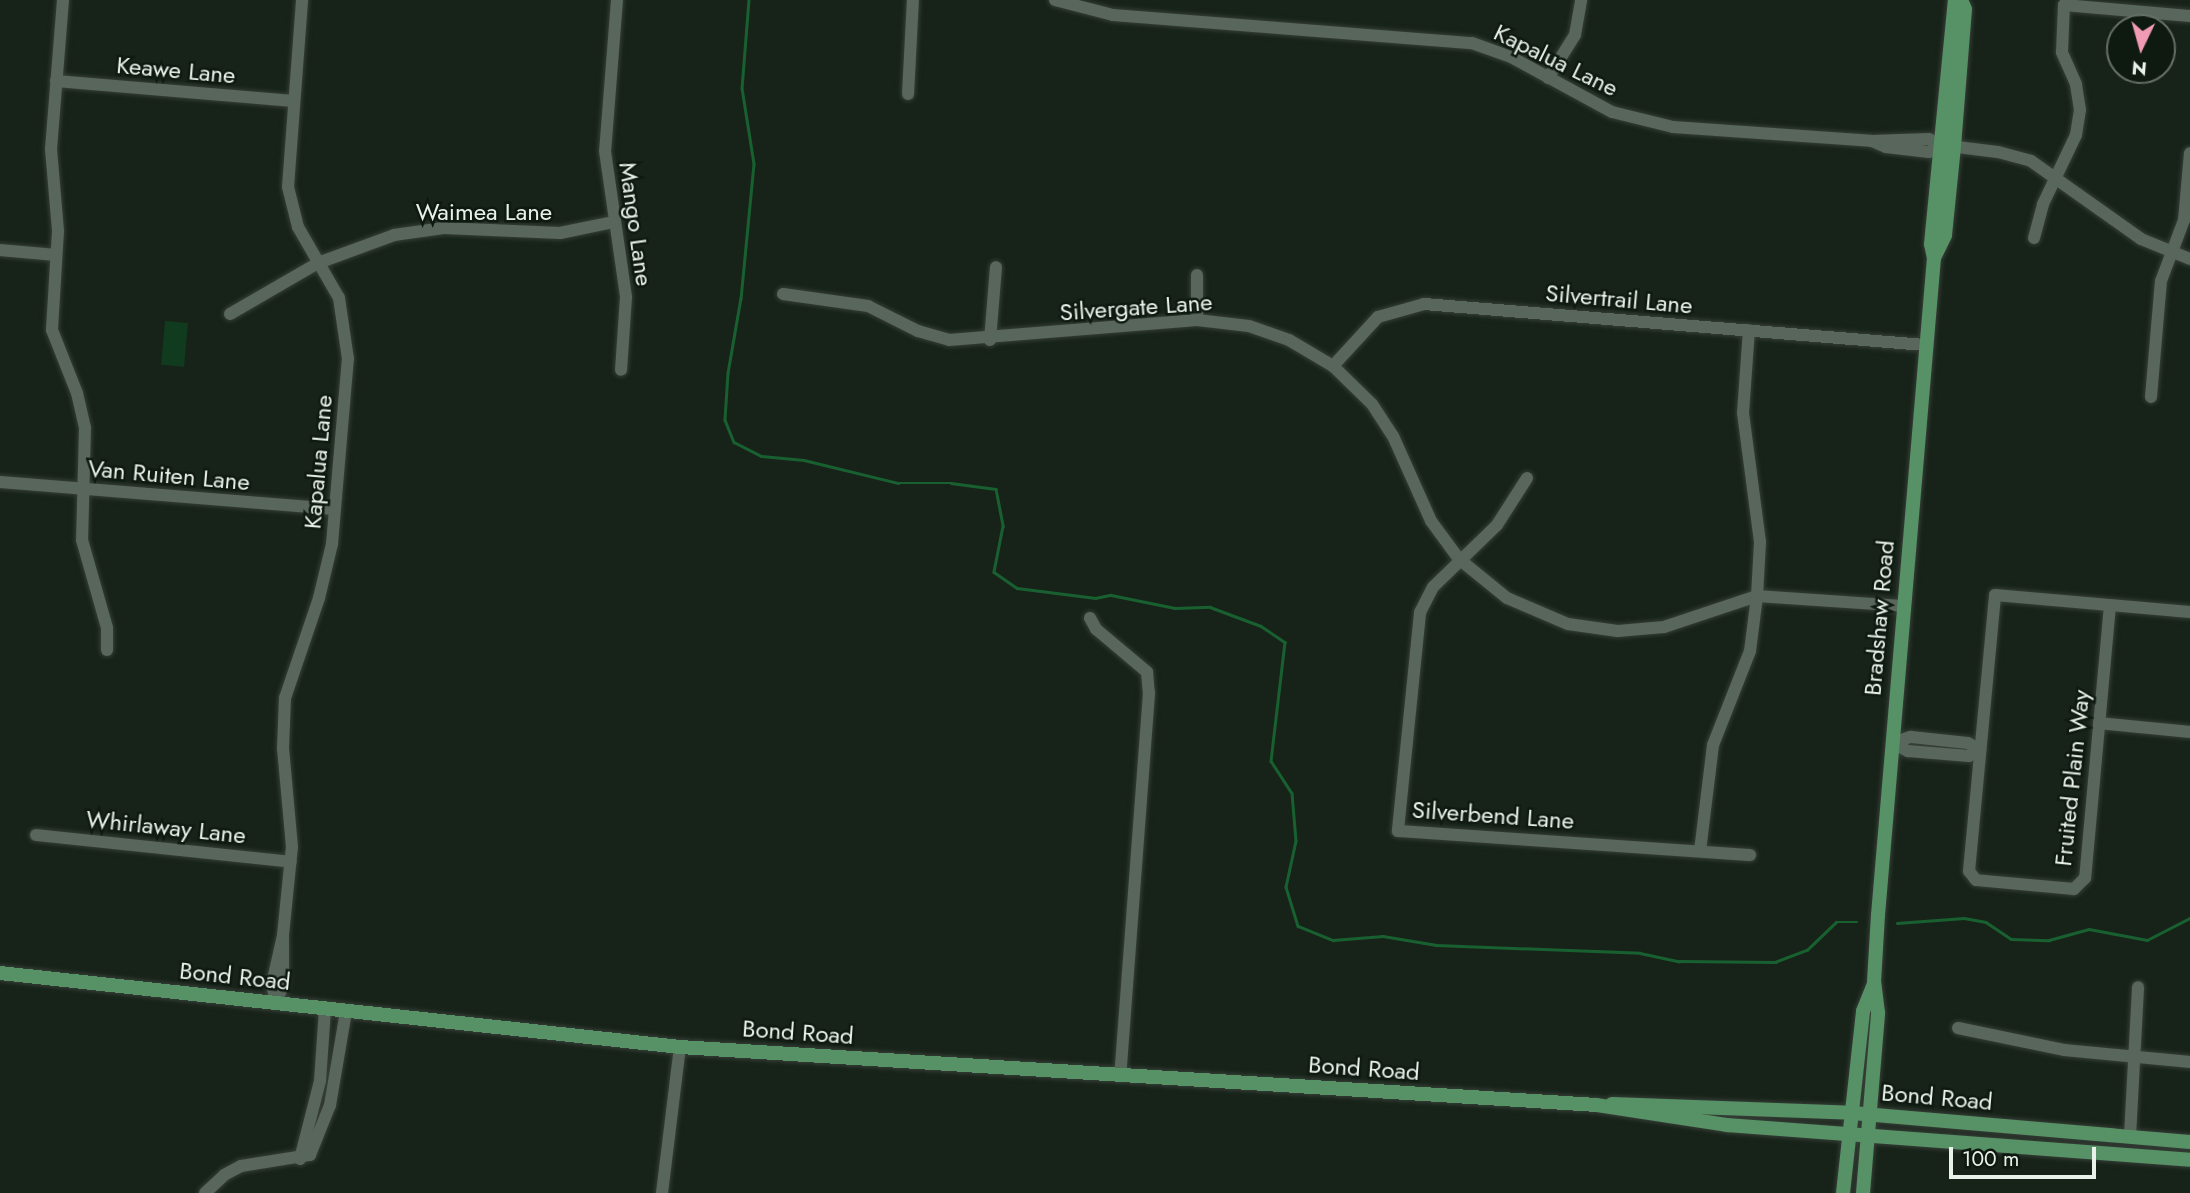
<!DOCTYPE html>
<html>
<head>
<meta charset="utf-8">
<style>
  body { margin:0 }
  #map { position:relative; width:2190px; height:1193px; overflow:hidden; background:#172319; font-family:Jost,sans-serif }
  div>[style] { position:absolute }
  .green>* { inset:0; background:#113b1e; transform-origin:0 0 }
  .stream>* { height:2.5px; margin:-1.25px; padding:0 1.25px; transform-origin:1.25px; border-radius:1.25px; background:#196031 }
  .roads { filter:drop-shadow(0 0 2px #363e37) drop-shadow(0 0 2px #363e37) }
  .minor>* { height:12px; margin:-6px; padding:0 6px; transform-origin:6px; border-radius:6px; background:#58665b }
  .major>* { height:14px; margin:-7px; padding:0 7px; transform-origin:7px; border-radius:7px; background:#579166 }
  span { translate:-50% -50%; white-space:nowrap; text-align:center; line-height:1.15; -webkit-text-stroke:5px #0e1910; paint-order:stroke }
  .street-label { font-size:24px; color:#e9f1ea }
  .north { position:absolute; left:2106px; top:14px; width:70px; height:70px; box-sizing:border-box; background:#0e1910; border:2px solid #666f67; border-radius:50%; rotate:185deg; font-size:19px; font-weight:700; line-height:28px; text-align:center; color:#e9f1ea }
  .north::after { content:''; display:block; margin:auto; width:24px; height:32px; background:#f19ab4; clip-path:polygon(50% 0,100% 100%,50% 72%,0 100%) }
  .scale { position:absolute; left:1949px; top:1147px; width:147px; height:32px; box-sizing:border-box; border:4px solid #e9f1ea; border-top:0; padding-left:9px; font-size:21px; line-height:24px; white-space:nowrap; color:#e9f1ea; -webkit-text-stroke:5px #0e1910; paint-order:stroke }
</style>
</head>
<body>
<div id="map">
  <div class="green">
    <i style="left:165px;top:321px;width:23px;height:44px;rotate:5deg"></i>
  </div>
  <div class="stream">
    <i style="left:749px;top:0;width:88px;rotate:94.5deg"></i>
    <i style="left:742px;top:88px;width:77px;rotate:81deg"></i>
    <i style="left:754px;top:164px;width:135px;rotate:95.5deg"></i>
    <i style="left:741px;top:298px;width:76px;rotate:99.8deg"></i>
    <i style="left:728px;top:373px;width:47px;rotate:93.7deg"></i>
    <i style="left:725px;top:420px;width:24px;rotate:68deg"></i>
    <i style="left:734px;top:442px;width:30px;rotate:27deg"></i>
    <i style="left:761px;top:456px;width:43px;rotate:5.3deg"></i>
    <i style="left:804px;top:460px;width:97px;rotate:13.7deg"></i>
    <i style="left:898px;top:483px;width:53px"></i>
    <i style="left:951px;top:483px;width:45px;rotate:7.6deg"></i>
    <i style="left:996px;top:489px;width:38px;rotate:79deg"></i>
    <i style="left:1003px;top:526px;width:47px;rotate:101.1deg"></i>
    <i style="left:994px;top:572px;width:28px;rotate:35deg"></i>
    <i style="left:1017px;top:588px;width:79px;rotate:7.3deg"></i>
    <i style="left:1095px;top:598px;width:16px;rotate:-11deg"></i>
    <i style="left:1111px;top:595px;width:65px;rotate:11.5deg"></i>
    <i style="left:1175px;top:608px;width:35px;rotate:-2deg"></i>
    <i style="left:1210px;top:607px;width:54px;rotate:20.4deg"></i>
    <i style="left:1261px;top:626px;width:29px;rotate:34deg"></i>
    <i style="left:1285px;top:642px;width:120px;rotate:96.7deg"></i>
    <i style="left:1271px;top:761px;width:38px;rotate:57deg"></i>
    <i style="left:1292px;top:793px;width:48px;rotate:85.2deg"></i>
    <i style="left:1296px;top:841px;width:47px;rotate:102.3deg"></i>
    <i style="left:1286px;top:887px;width:41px;rotate:72.9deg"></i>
    <i style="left:1298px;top:926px;width:38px;rotate:22deg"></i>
    <i style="left:1333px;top:940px;width:50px;rotate:-4.6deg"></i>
    <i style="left:1383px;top:936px;width:54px;rotate:9.6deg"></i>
    <i style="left:1436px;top:945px;width:204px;rotate:2.2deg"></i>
    <i style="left:1640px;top:953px;width:40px;rotate:12deg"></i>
    <i style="left:1679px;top:961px;width:96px;rotate:0.6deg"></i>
    <i style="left:1775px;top:962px;width:34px;rotate:-21deg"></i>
    <i style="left:1807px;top:950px;width:40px;rotate:-44deg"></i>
    <i style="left:1836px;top:922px;width:21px"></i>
    <i style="left:1897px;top:923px;width:67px;rotate:-4.3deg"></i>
    <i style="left:1964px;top:918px;width:22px;rotate:10deg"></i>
    <i style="left:1986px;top:922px;width:30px;rotate:34deg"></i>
    <i style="left:2011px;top:939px;width:38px;rotate:2deg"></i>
    <i style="left:2049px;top:940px;width:41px;rotate:-15.4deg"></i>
    <i style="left:2089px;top:929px;width:59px;rotate:10.7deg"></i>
    <i style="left:2147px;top:940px;width:48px;rotate:-27.1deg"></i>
  </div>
  <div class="roads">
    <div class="minor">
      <i style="left:63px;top:0;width:149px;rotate:94.6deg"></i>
      <i style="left:51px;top:149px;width:82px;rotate:85.1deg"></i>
      <i style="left:58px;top:231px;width:99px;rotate:93.5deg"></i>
      <i style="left:52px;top:330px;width:68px;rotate:68.4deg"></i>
      <i style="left:77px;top:393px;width:36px;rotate:77deg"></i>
      <i style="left:85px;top:428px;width:112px;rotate:91.5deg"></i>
      <i style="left:82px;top:540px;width:91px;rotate:74.1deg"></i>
      <i style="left:107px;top:628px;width:22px;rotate:90deg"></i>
      <i style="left:617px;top:0;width:151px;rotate:94.5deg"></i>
      <i style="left:605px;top:151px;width:148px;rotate:81.8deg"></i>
      <i style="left:626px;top:297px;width:73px;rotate:93.9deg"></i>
      <i style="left:1055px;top:0;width:60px;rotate:14.5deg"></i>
      <i style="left:1113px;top:15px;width:360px;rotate:4.5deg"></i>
      <i style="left:1472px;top:43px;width:41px;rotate:19.7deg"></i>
      <i style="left:1511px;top:57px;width:115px;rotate:28.6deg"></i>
      <i style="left:1612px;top:112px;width:63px;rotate:13.8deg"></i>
      <i style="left:1673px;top:127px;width:198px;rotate:4deg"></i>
      <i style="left:1871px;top:141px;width:58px;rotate:-2deg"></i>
      <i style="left:1929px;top:139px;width:13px;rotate:27deg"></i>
      <i style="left:1941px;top:145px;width:57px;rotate:7deg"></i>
      <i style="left:1998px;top:152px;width:34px;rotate:15deg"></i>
      <i style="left:2031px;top:161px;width:135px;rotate:35.3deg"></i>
      <i style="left:2141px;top:239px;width:53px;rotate:22.2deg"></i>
      <i style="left:1548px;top:78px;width:51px;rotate:-57.9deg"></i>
      <i style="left:1575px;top:35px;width:36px;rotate:-80deg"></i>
      <i style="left:56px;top:81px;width:238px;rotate:4.8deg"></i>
      <i style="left:908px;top:94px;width:94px;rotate:-87deg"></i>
      <i style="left:1872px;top:141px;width:15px;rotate:23deg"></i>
      <i style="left:1886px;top:147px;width:43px;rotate:6.6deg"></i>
      <i style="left:1929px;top:152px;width:14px;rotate:-30deg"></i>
      <i style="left:2034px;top:238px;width:35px;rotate:-75deg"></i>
      <i style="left:2043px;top:204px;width:76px;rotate:-64.4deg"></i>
      <i style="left:2076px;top:135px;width:25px;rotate:-81deg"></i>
      <i style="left:2080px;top:110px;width:26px;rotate:-99deg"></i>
      <i style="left:2076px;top:84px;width:35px;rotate:-114deg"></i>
      <i style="left:2062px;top:52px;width:47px;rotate:-87.6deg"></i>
      <i style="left:2064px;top:5px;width:126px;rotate:5deg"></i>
      <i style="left:0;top:250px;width:56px;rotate:5.1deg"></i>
      <i style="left:783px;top:294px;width:86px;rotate:8deg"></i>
      <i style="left:868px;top:306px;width:56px;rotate:26.6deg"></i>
      <i style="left:918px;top:331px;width:32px;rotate:16deg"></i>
      <i style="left:949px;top:340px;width:249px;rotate:-4.6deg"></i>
      <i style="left:1197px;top:320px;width:52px;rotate:6.6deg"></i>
      <i style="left:1249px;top:326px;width:42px;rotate:19.3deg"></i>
      <i style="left:1289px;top:340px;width:51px;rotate:30.6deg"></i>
      <i style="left:1333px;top:366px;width:54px;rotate:44.3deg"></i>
      <i style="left:1372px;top:404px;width:38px;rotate:57deg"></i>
      <i style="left:1393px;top:436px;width:93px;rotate:65.9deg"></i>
      <i style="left:1431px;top:521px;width:47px;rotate:53.6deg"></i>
      <i style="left:1459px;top:559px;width:62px;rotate:39.1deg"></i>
      <i style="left:1507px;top:598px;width:66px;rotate:23.1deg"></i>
      <i style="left:1568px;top:624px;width:50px;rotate:8deg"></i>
      <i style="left:1618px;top:631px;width:46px;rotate:-5deg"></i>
      <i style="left:1664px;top:627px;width:98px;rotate:-18.4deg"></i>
      <i style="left:1757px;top:596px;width:145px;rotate:3.9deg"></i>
      <i style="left:230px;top:314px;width:102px;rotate:-30.1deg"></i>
      <i style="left:318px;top:263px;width:81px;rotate:-20.2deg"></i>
      <i style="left:394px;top:235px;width:50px;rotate:-8deg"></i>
      <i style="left:444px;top:228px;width:116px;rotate:2.5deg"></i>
      <i style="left:560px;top:233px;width:54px;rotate:-11.7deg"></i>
      <i style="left:1197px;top:320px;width:45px;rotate:-90deg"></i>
      <i style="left:990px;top:340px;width:73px;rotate:-85.3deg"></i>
      <i style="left:1333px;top:366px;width:67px;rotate:-47.4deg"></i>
      <i style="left:1378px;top:317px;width:48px;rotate:-15.8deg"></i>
      <i style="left:1424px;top:304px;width:503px;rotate:4.68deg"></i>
      <i style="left:2151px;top:397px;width:116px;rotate:-85.1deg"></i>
      <i style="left:2161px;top:281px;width:65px;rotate:-69.3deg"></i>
      <i style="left:2184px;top:220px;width:67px;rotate:-84.9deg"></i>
      <i style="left:1527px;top:478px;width:56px;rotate:122.6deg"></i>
      <i style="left:1497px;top:525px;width:89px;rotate:135.9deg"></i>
      <i style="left:1433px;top:587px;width:29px;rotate:117deg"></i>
      <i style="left:1420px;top:613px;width:219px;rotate:95.8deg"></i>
      <i style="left:1398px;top:831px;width:353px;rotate:3.9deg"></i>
      <i style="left:0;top:482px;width:336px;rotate:4.6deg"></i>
      <i style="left:2110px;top:605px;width:274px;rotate:95.2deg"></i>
      <i style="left:2085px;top:878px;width:16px;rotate:135deg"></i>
      <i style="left:2074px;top:889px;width:98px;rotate:-174.8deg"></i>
      <i style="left:1976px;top:880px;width:11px;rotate:-128deg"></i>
      <i style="left:1969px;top:871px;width:277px;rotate:-84.6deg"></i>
      <i style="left:1995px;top:595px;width:115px;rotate:5deg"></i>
      <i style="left:2110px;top:605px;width:80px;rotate:5deg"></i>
      <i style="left:1090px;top:618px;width:13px;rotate:61deg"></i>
      <i style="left:1096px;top:629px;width:67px;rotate:40.1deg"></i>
      <i style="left:1147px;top:672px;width:21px;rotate:85deg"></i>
      <i style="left:1149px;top:693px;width:383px;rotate:94.3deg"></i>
      <i style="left:2099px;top:723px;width:91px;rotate:5.6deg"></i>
      <i style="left:1892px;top:743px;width:18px;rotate:27deg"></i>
      <i style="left:1908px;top:751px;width:61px;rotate:4.7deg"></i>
      <i style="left:1969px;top:756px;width:13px;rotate:-29deg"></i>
      <i style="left:1892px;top:743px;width:20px;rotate:-18deg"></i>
      <i style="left:1911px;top:737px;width:57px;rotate:6deg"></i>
      <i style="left:1968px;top:743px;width:14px;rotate:30deg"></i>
      <i style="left:36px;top:835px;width:256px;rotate:6deg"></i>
      <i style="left:1700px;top:851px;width:107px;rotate:-83deg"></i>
      <i style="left:1713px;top:745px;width:101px;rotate:-68.5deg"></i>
      <i style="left:1750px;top:651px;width:55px;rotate:-82.7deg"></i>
      <i style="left:1757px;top:596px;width:54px;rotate:-86.8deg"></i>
      <i style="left:1760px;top:542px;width:130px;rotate:-97.5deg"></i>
      <i style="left:1743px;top:413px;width:83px;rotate:-85.9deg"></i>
      <i style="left:276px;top:1003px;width:19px;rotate:-69deg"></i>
      <i style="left:283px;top:985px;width:50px;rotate:-90deg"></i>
      <i style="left:283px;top:935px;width:88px;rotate:-84.2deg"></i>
      <i style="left:292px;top:847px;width:98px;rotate:-95.2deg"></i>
      <i style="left:283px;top:749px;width:51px;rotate:-87.8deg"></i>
      <i style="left:285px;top:698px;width:106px;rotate:-71.2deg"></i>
      <i style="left:319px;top:598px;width:56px;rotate:-76.5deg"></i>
      <i style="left:332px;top:544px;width:186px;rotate:-85.1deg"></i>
      <i style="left:348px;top:359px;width:62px;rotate:-98.4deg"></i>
      <i style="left:339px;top:298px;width:82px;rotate:-120deg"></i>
      <i style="left:298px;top:227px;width:41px;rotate:-104deg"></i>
      <i style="left:288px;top:187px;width:188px;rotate:-85.7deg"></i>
      <i style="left:276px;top:1003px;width:19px;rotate:-102deg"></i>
      <i style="left:272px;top:984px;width:50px;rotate:-77.3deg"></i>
      <i style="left:1958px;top:1028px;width:108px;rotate:11.7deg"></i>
      <i style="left:2064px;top:1050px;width:127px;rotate:5.4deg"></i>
      <i style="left:2130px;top:1136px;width:149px;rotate:-86.9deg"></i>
      <i style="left:300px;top:1159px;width:81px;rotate:-75.6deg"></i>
      <i style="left:320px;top:1081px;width:72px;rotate:-86deg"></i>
      <i style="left:205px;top:1193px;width:26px;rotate:-43deg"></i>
      <i style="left:224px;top:1175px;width:19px;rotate:-28deg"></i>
      <i style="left:241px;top:1166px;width:70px;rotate:-9.1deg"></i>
      <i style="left:310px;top:1155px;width:54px;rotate:-68.2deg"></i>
      <i style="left:330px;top:1105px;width:95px;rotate:-80.3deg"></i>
      <i style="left:662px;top:1193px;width:147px;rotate:-83deg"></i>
    </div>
    <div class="major">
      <i style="left:1934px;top:258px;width:25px;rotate:-64deg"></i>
      <i style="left:1945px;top:235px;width:89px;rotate:-84.2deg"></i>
      <i style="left:1954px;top:146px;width:137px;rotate:-85.4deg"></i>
      <i style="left:1965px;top:9px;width:10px;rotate:-114deg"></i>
      <i style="left:0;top:973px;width:684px;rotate:6.21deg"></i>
      <i style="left:680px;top:1047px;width:918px;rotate:3.62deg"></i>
      <i style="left:1596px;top:1105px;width:133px;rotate:8.7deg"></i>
      <i style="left:1727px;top:1125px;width:464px;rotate:4.3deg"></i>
      <i style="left:1612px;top:1104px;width:240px;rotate:2.1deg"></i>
      <i style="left:1852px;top:1113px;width:339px;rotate:4.9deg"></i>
      <i style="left:1843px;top:1193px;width:183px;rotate:-83.7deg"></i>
      <i style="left:1863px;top:1011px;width:29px;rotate:-68deg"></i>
      <i style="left:1863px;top:1193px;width:181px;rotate:-85.2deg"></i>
      <i style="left:1878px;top:1013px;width:31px;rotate:-97deg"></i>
      <i style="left:1874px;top:982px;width:67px;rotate:-86.6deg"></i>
      <i style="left:1878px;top:915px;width:659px;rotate:-85.13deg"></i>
      <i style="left:1934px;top:258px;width:14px;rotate:-102deg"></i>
      <i style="left:1931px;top:244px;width:245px;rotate:-84.4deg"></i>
    </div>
  </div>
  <div class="street-label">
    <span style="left:1556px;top:60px;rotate:26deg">Kapalua Lane</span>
    <span style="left:176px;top:70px;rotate:5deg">Keawe Lane</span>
    <span style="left:484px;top:212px">Waimea Lane</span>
    <span style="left:636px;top:224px;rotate:82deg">Mango Lane</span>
    <span style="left:1619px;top:299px;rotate:5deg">Silvertrail Lane</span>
    <span style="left:1136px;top:307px;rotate:-4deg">Silvergate Lane</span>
    <span style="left:318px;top:462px;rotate:-85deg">Kapalua Lane</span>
    <span style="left:169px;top:475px;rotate:5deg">Van Ruiten Lane</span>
    <span style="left:1879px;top:618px;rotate:-85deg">Bradshaw Road</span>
    <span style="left:2072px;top:778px;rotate:-84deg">Fruited Plain Way</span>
    <span style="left:1493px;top:815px;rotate:4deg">Silverbend Lane</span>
    <span style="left:166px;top:827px;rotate:6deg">Whirlaway Lane</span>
    <span style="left:235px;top:976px;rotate:6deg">Bond Road</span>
    <span style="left:798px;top:1032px;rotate:4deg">Bond Road</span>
    <span style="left:1364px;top:1068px;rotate:4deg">Bond Road</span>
    <span style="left:1937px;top:1097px;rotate:5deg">Bond Road</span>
  </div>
  <div class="north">N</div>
  <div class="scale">100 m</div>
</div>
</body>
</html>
